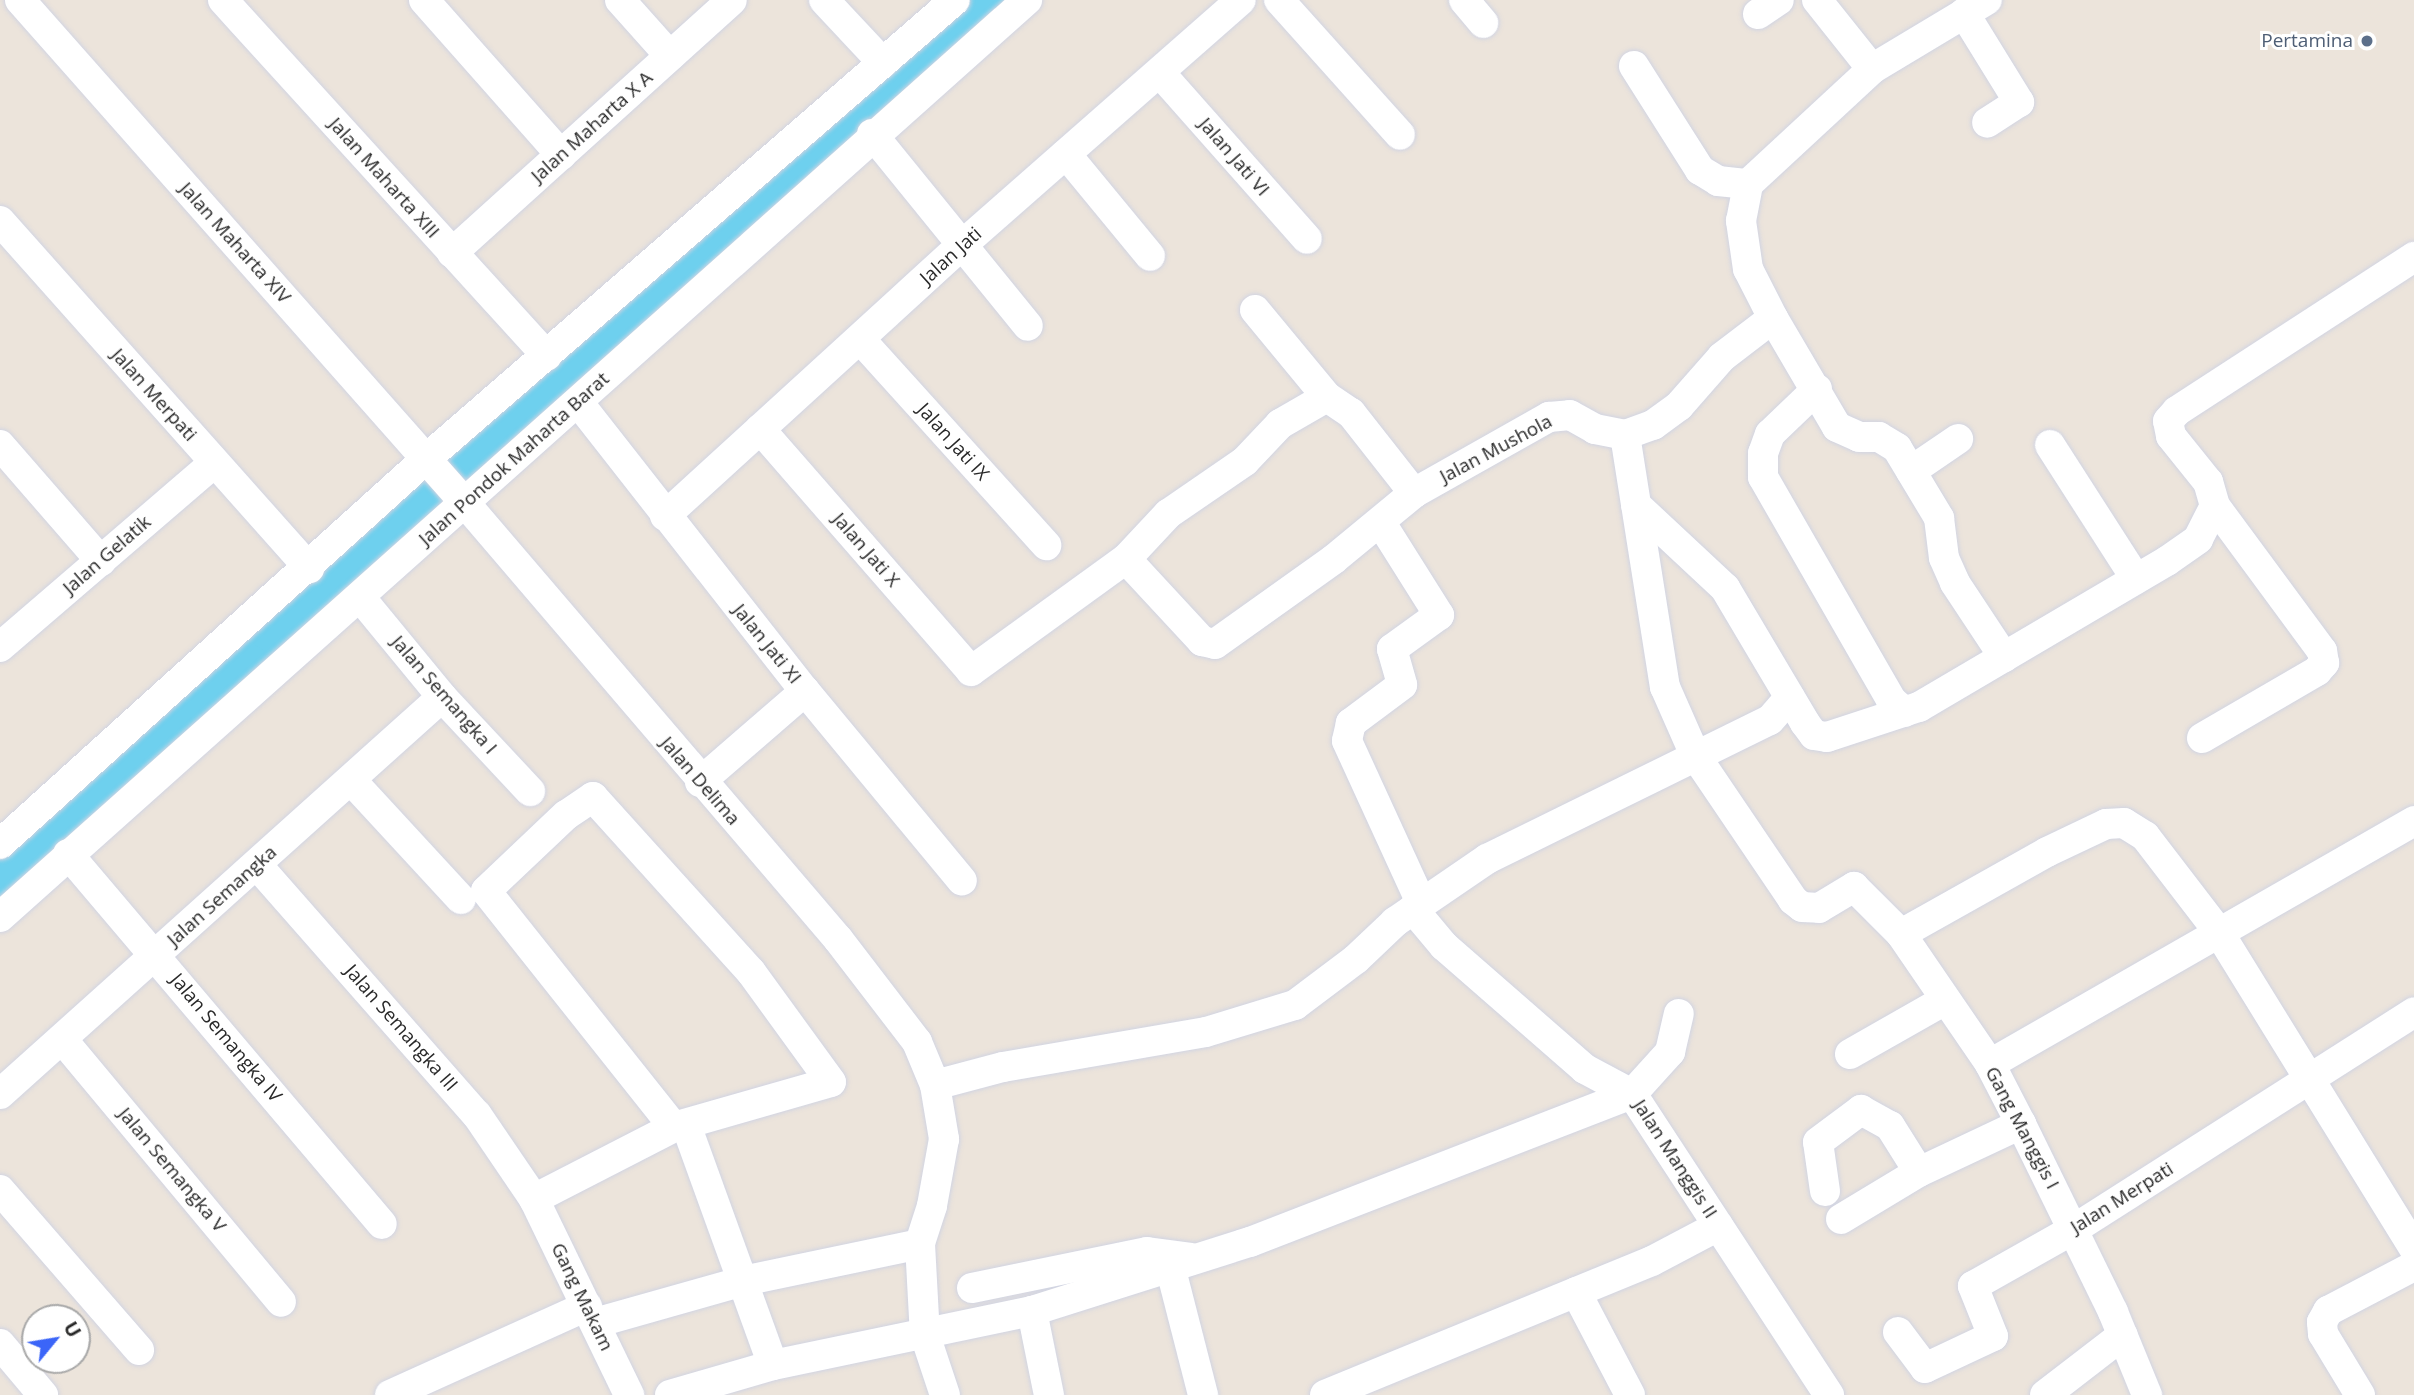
<!DOCTYPE html>
<html>
<head>
<meta charset="utf-8">
<style>
  body { margin:0 }
  #map { position:relative; width:2414px; height:1395px; overflow:hidden; background:#ece4db; font-family:"Open Sans",sans-serif }
  div>[style] { position:absolute }
  .river>* { height:60px; margin:-30px; padding:0 30px; transform-origin:30px; border-radius:30px; background:#6ed0ee }
  .roads { filter:drop-shadow(0 0 2px #d1d4e2) drop-shadow(0 0 2px #d1d4e2) }
  .street>* { height:30px; margin:-15px; padding:0 15px; transform-origin:15px; border-radius:15px; background:#fff }
  .dots>* { width:19px; height:19px; translate:-50% -50%; box-sizing:border-box; border:4px solid #fff; border-radius:50% }
  span { translate:-50% -50%; white-space:nowrap; text-align:center; line-height:1.15; -webkit-text-stroke:6px #fff; paint-order:stroke }
  .service-label { font-size:19px; color:#4e5e75 }
  .right { translate:-100% -50%; text-align:right }
  .street-label { font-size:19px; color:#292929 }
  .north { position:absolute; left:21px; top:1304px; width:70px; height:70px; box-sizing:border-box; background:#fff; border:2px solid #a9a9a9; border-radius:50%; rotate:60deg; font-size:19px; font-weight:700; line-height:28px; text-align:center; color:#292929 }
  .north::after { content:''; display:block; margin:auto; width:24px; height:32px; background:#3b65f8; clip-path:polygon(50% 0,100% 100%,50% 72%,0 100%) }
</style>
</head>
<body>
<div id="map">
  <div class="river">
    <i style="left:0;top:874px;width:373px;rotate:-42.3deg"></i>
    <i style="left:276px;top:623px;width:943px;rotate:-41.35deg"></i>
  </div>
  <div class="roads">
    <div class="street">
      <i style="left:20px;top:0;width:672px;rotate:48.5deg"></i>
      <i style="left:465px;top:503px;width:574px;rotate:49.45deg"></i>
      <i style="left:838px;top:939px;width:130px;rotate:52.5deg"></i>
      <i style="left:917px;top:1042px;width:47px;rotate:67.3deg"></i>
      <i style="left:935px;top:1085px;width:55px;rotate:80.5deg"></i>
      <i style="left:944px;top:1139px;width:68px;rotate:100.2deg"></i>
      <i style="left:932px;top:1206px;width:40px;rotate:108deg"></i>
      <i style="left:920px;top:1244px;width:91px;rotate:86.9deg"></i>
      <i style="left:925px;top:1335px;width:63px;rotate:71.6deg"></i>
      <i style="left:223px;top:0;width:481px;rotate:47.7deg"></i>
      <i style="left:424px;top:0;width:207px;rotate:48.5deg"></i>
      <i style="left:620px;top:0;width:75px;rotate:48.2deg"></i>
      <i style="left:824px;top:0;width:86px;rotate:46.9deg"></i>
      <i style="left:1279px;top:0;width:181px;rotate:48.1deg"></i>
      <i style="left:1464px;top:0;width:30px;rotate:50deg"></i>
      <i style="left:1817px;top:0;width:88px;rotate:51.4deg"></i>
      <i style="left:1964px;top:13px;width:105px;rotate:58.3deg"></i>
      <i style="left:2019px;top:102px;width:38px;rotate:147deg"></i>
      <i style="left:1758px;top:14px;width:25px;rotate:-34deg"></i>
      <i style="left:1634px;top:66px;width:123px;rotate:57.6deg"></i>
      <i style="left:1700px;top:170px;width:21px;rotate:31deg"></i>
      <i style="left:1718px;top:181px;width:30px;rotate:6deg"></i>
      <i style="left:1161px;top:74px;width:220px;rotate:48.5deg"></i>
      <i style="left:872px;top:134px;width:247px;rotate:50.9deg"></i>
      <i style="left:1066px;top:154px;width:132px;rotate:50.5deg"></i>
      <i style="left:0;top:221px;width:465px;rotate:48.3deg"></i>
      <i style="left:452px;top:253px;width:377px;rotate:-42.1deg"></i>
      <i style="left:1255px;top:310px;width:113px;rotate:50.4deg"></i>
      <i style="left:1327px;top:397px;width:29px;rotate:34deg"></i>
      <i style="left:1351px;top:413px;width:102px;rotate:51.8deg"></i>
      <i style="left:1773px;top:318px;width:126px;rotate:59.6deg"></i>
      <i style="left:1837px;top:427px;width:24px;rotate:24deg"></i>
      <i style="left:1859px;top:437px;width:20px"></i>
      <i style="left:1879px;top:437px;width:21px;rotate:31deg"></i>
      <i style="left:1897px;top:448px;width:82px;rotate:59deg"></i>
      <i style="left:1939px;top:518px;width:40px;rotate:82.9deg"></i>
      <i style="left:1944px;top:558px;width:27px;rotate:66deg"></i>
      <i style="left:1955px;top:583px;width:89px;rotate:56.5deg"></i>
      <i style="left:860px;top:339px;width:278px;rotate:47.9deg"></i>
      <i style="left:1817px;top:389px;width:65px;rotate:136.2deg"></i>
      <i style="left:1770px;top:434px;width:20px;rotate:110deg"></i>
      <i style="left:1763px;top:453px;width:24px;rotate:90deg"></i>
      <i style="left:1763px;top:477px;width:257px;rotate:60.1deg"></i>
      <i style="left:1891px;top:700px;width:18px;rotate:41deg"></i>
      <i style="left:578px;top:402px;width:367px;rotate:51.9deg"></i>
      <i style="left:805px;top:691px;width:246px;rotate:50.4deg"></i>
      <i style="left:760px;top:429px;width:321px;rotate:48.9deg"></i>
      <i style="left:971px;top:671px;width:191px;rotate:-35.9deg"></i>
      <i style="left:1126px;top:559px;width:62px;rotate:-47deg"></i>
      <i style="left:1168px;top:514px;width:93px;rotate:-34.5deg"></i>
      <i style="left:1245px;top:461px;width:51px;rotate:-46.6deg"></i>
      <i style="left:1280px;top:424px;width:54px;rotate:-29.9deg"></i>
      <i style="left:1625px;top:435px;width:255px;rotate:81deg"></i>
      <i style="left:1665px;top:687px;width:74px;rotate:66.2deg"></i>
      <i style="left:1695px;top:755px;width:175px;rotate:55.9deg"></i>
      <i style="left:1793px;top:900px;width:11px;rotate:38deg"></i>
      <i style="left:1802px;top:907px;width:17px;rotate:3deg"></i>
      <i style="left:1819px;top:908px;width:41px;rotate:-31deg"></i>
      <i style="left:1854px;top:887px;width:66px;rotate:45deg"></i>
      <i style="left:1901px;top:934px;width:158px;rotate:55.6deg"></i>
      <i style="left:1990px;top:1064px;width:68px;rotate:62.7deg"></i>
      <i style="left:2021px;top:1124px;width:209px;rotate:63.9deg"></i>
      <i style="left:2113px;top:1312px;width:90px;rotate:67.7deg"></i>
      <i style="left:0;top:445px;width:154px;rotate:49deg"></i>
      <i style="left:2050px;top:445px;width:159px;rotate:57.3deg"></i>
      <i style="left:1911px;top:471px;width:57px;rotate:-34.2deg"></i>
      <i style="left:1636px;top:505px;width:122px;rotate:43deg"></i>
      <i style="left:1725px;top:588px;width:157px;rotate:59.3deg"></i>
      <i style="left:1805px;top:723px;width:15px;rotate:53deg"></i>
      <i style="left:1814px;top:735px;width:13px;rotate:9deg"></i>
      <i style="left:1827px;top:737px;width:97px;rotate:-18.1deg"></i>
      <i style="left:1919px;top:707px;width:288px;rotate:-30.5deg"></i>
      <i style="left:2167px;top:561px;width:38px;rotate:-35deg"></i>
      <i style="left:2198px;top:539px;width:37px;rotate:-63deg"></i>
      <i style="left:665px;top:516px;width:402px;rotate:-42.4deg"></i>
      <i style="left:962px;top:245px;width:371px;rotate:-41.3deg"></i>
      <i style="left:1381px;top:523px;width:109px;rotate:57.8deg"></i>
      <i style="left:1439px;top:615px;width:58px;rotate:144.1deg"></i>
      <i style="left:1392px;top:649px;width:37px;rotate:74deg"></i>
      <i style="left:1402px;top:685px;width:64px;rotate:143.3deg"></i>
      <i style="left:1351px;top:723px;width:18px;rotate:103deg"></i>
      <i style="left:1347px;top:741px;width:178px;rotate:65.4deg"></i>
      <i style="left:1126px;top:559px;width:112px;rotate:47.2deg"></i>
      <i style="left:1202px;top:641px;width:13px;rotate:13deg"></i>
      <i style="left:1215px;top:644px;width:146px;rotate:-35.5deg"></i>
      <i style="left:1334px;top:559px;width:104px;rotate:-39.5deg"></i>
      <i style="left:1414px;top:493px;width:155px;rotate:-29.4deg"></i>
      <i style="left:1549px;top:417px;width:21px;rotate:-5deg"></i>
      <i style="left:1570px;top:415px;width:29px;rotate:29deg"></i>
      <i style="left:1595px;top:429px;width:31px;rotate:11deg"></i>
      <i style="left:1625px;top:435px;width:30px;rotate:-20deg"></i>
      <i style="left:1653px;top:425px;width:32px;rotate:-36deg"></i>
      <i style="left:1679px;top:406px;width:65px;rotate:-48.7deg"></i>
      <i style="left:1722px;top:357px;width:64px;rotate:-37.4deg"></i>
      <i style="left:1773px;top:318px;width:55px;rotate:-117deg"></i>
      <i style="left:1748px;top:269px;width:49px;rotate:-98.3deg"></i>
      <i style="left:1741px;top:221px;width:38px;rotate:-79deg"></i>
      <i style="left:1748px;top:184px;width:169px;rotate:-42.8deg"></i>
      <i style="left:1872px;top:69px;width:134px;rotate:-31deg"></i>
      <i style="left:360px;top:597px;width:129px;rotate:50.6deg"></i>
      <i style="left:442px;top:697px;width:129px;rotate:46.9deg"></i>
      <i style="left:0;top:647px;width:282px;rotate:-40.7deg"></i>
      <i style="left:2202px;top:738px;width:133px;rotate:-30.2deg"></i>
      <i style="left:2317px;top:671px;width:11px;rotate:-49deg"></i>
      <i style="left:2324px;top:663px;width:12px;rotate:-99deg"></i>
      <i style="left:2322px;top:651px;width:180px;rotate:-126.4deg"></i>
      <i style="left:2215px;top:506px;width:25px;rotate:-106deg"></i>
      <i style="left:2208px;top:482px;width:59px;rotate:-128.8deg"></i>
      <i style="left:2171px;top:436px;width:15px;rotate:-101deg"></i>
      <i style="left:2168px;top:421px;width:13px;rotate:-48deg"></i>
      <i style="left:2177px;top:411px;width:283px;rotate:-33deg"></i>
      <i style="left:351px;top:780px;width:162px;rotate:47.3deg"></i>
      <i style="left:700px;top:782px;width:139px;rotate:-40.9deg"></i>
      <i style="left:0;top:844px;width:574px;rotate:-42.11deg"></i>
      <i style="left:426px;top:459px;width:700px;rotate:-40.95deg"></i>
      <i style="left:68px;top:854px;width:485px;rotate:49.7deg"></i>
      <i style="left:257px;top:865px;width:333px;rotate:48.7deg"></i>
      <i style="left:477px;top:1115px;width:102px;rotate:55.8deg"></i>
      <i style="left:534px;top:1199px;width:218px;rotate:64.1deg"></i>
      <i style="left:1413px;top:909px;width:48px;rotate:50deg"></i>
      <i style="left:1444px;top:946px;width:187px;rotate:41.1deg"></i>
      <i style="left:1585px;top:1069px;width:53px;rotate:28deg"></i>
      <i style="left:1632px;top:1094px;width:360px;rotate:56.8deg"></i>
      <i style="left:0;top:917px;width:1377px;rotate:-41.76deg"></i>
      <i style="left:1901px;top:934px;width:167px;rotate:-29.3deg"></i>
      <i style="left:2047px;top:852px;width:65px;rotate:-25.4deg"></i>
      <i style="left:2106px;top:824px;width:18px;rotate:-3deg"></i>
      <i style="left:2124px;top:823px;width:25px;rotate:32deg"></i>
      <i style="left:2145px;top:836px;width:120px;rotate:52.5deg"></i>
      <i style="left:2218px;top:931px;width:373px;rotate:58.3deg"></i>
      <i style="left:62px;top:1039px;width:342px;rotate:50.2deg"></i>
      <i style="left:1850px;top:1054px;width:109px;rotate:-29.6deg"></i>
      <i style="left:1990px;top:1064px;width:489px;rotate:-29.8deg"></i>
      <i style="left:935px;top:1085px;width:70px;rotate:-14.8deg"></i>
      <i style="left:1003px;top:1067px;width:206px;rotate:-9.8deg"></i>
      <i style="left:1206px;top:1032px;width:93px;rotate:-16.9deg"></i>
      <i style="left:1295px;top:1005px;width:76px;rotate:-37deg"></i>
      <i style="left:1356px;top:959px;width:54px;rotate:-43.5deg"></i>
      <i style="left:1395px;top:922px;width:112px;rotate:-34.4deg"></i>
      <i style="left:1487px;top:859px;width:315px;rotate:-26.2deg"></i>
      <i style="left:1770px;top:720px;width:30px;rotate:-49deg"></i>
      <i style="left:0;top:1094px;width:594px;rotate:-41.93deg"></i>
      <i style="left:686px;top:1125px;width:255px;rotate:70.1deg"></i>
      <i style="left:0;top:1190px;width:212px;rotate:49deg"></i>
      <i style="left:1825px;top:1191px;width:49px;rotate:-98.1deg"></i>
      <i style="left:1818px;top:1142px;width:54px;rotate:-36.7deg"></i>
      <i style="left:1861px;top:1110px;width:33px;rotate:29deg"></i>
      <i style="left:1890px;top:1126px;width:54px;rotate:57.8deg"></i>
      <i style="left:1919px;top:1172px;width:113px;rotate:-25.2deg"></i>
      <i style="left:534px;top:1199px;width:157px;rotate:-27.2deg"></i>
      <i style="left:674px;top:1127px;width:163px;rotate:-16deg"></i>
      <i style="left:831px;top:1082px;width:136px;rotate:-126deg"></i>
      <i style="left:751px;top:972px;width:236px;rotate:-132.1deg"></i>
      <i style="left:593px;top:797px;width:32px;rotate:146deg"></i>
      <i style="left:566px;top:815px;width:110px;rotate:136.5deg"></i>
      <i style="left:486px;top:891px;width:302px;rotate:51.5deg"></i>
      <i style="left:1841px;top:1219px;width:91px;rotate:-31.1deg"></i>
      <i style="left:1171px;top:1270px;width:129px;rotate:75.6deg"></i>
      <i style="left:972px;top:1288px;width:179px;rotate:-11.6deg"></i>
      <i style="left:1147px;top:1252px;width:44px;rotate:7.8deg"></i>
      <i style="left:1576px;top:1292px;width:116px;rotate:62.3deg"></i>
      <i style="left:1032px;top:1311px;width:86px;rotate:78.6deg"></i>
      <i style="left:595px;top:1323px;width:154px;rotate:-15.8deg"></i>
      <i style="left:743px;top:1281px;width:181px;rotate:-11.8deg"></i>
      <i style="left:1898px;top:1332px;width:45px;rotate:53.1deg"></i>
      <i style="left:1925px;top:1368px;width:75px;rotate:-25.2deg"></i>
      <i style="left:1993px;top:1336px;width:54px;rotate:-111.8deg"></i>
      <i style="left:1973px;top:1286px;width:116px;rotate:-29.4deg"></i>
      <i style="left:2074px;top:1229px;width:403px;rotate:-32.5deg"></i>
      <i style="left:0;top:1344px;width:67px;rotate:49.9deg"></i>
      <i style="left:390px;top:1395px;width:216px;rotate:-24.3deg"></i>
      <i style="left:670px;top:1395px;width:107px;rotate:-16.2deg"></i>
      <i style="left:773px;top:1365px;width:265px;rotate:-11.8deg"></i>
      <i style="left:1032px;top:1311px;width:229px;rotate:-17.6deg"></i>
      <i style="left:1250px;top:1242px;width:410px;rotate:-21.2deg"></i>
      <i style="left:1632px;top:1094px;width:57px;rotate:-47.9deg"></i>
      <i style="left:1670px;top:1052px;width:39px;rotate:-77deg"></i>
      <i style="left:1325px;top:1395px;width:353px;rotate:-22.3deg"></i>
      <i style="left:1652px;top:1261px;width:75px;rotate:-27.9deg"></i>
      <i style="left:2045px;top:1395px;width:98px;rotate:-37.6deg"></i>
      <i style="left:2360px;top:1395px;width:71px;rotate:-121.2deg"></i>
      <i style="left:2323px;top:1334px;width:12px;rotate:-95deg"></i>
      <i style="left:2322px;top:1322px;width:13px;rotate:-61deg"></i>
      <i style="left:2328px;top:1311px;width:97px;rotate:-27.6deg"></i>
    </div>
  </div>
  <div class="dots">
    <i style="left:2367px;top:41px;background:#5c6f8a"></i>
  </div>
  <div class="service-label">
    <span class="right" style="left:2353px;top:41px">Pertamina</span>
  </div>
  <div class="street-label">
    <span style="left:592px;top:127px;rotate:-42deg">Jalan Maharta X A</span>
    <span style="left:1234px;top:157px;rotate:49deg">Jalan Jati VI</span>
    <span style="left:384px;top:178px;rotate:48deg">Jalan Maharta XIII</span>
    <span style="left:235px;top:243px;rotate:48deg">Jalan Maharta XIV</span>
    <span style="left:951px;top:256px;rotate:-42deg">Jalan Jati</span>
    <span style="left:154px;top:395px;rotate:48deg">Jalan Merpati</span>
    <span style="left:953px;top:442px;rotate:48deg">Jalan Jati IX</span>
    <span style="left:1496px;top:449px;rotate:-28deg">Jalan Mushola</span>
    <span style="left:514px;top:459px;rotate:-42deg">Jalan Pondok Maharta Barat</span>
    <span style="left:866px;top:550px;rotate:49deg">Jalan Jati X</span>
    <span style="left:107px;top:555px;rotate:-41deg">Jalan Gelatik</span>
    <span style="left:767px;top:644px;rotate:51deg">Jalan Jati XI</span>
    <span style="left:444px;top:695px;rotate:49deg">Jalan Semangka I</span>
    <span style="left:700px;top:781px;rotate:49deg">Jalan Delima</span>
    <span style="left:222px;top:896px;rotate:-42deg">Jalan Semangka</span>
    <span style="left:401px;top:1028px;rotate:49deg">Jalan Semangka III</span>
    <span style="left:226px;top:1038px;rotate:50deg">Jalan Semangka IV</span>
    <span style="left:2022px;top:1128px;rotate:62deg">Gang Manggis I</span>
    <span style="left:1675px;top:1159px;rotate:57deg">Jalan Manggis II</span>
    <span style="left:172px;top:1170px;rotate:50deg">Jalan Semangka V</span>
    <span style="left:2122px;top:1198px;rotate:-32deg">Jalan Merpati</span>
    <span style="left:582px;top:1297px;rotate:64deg">Gang Makam</span>
  </div>
  <div class="north">U</div>
</div>
</body>
</html>
